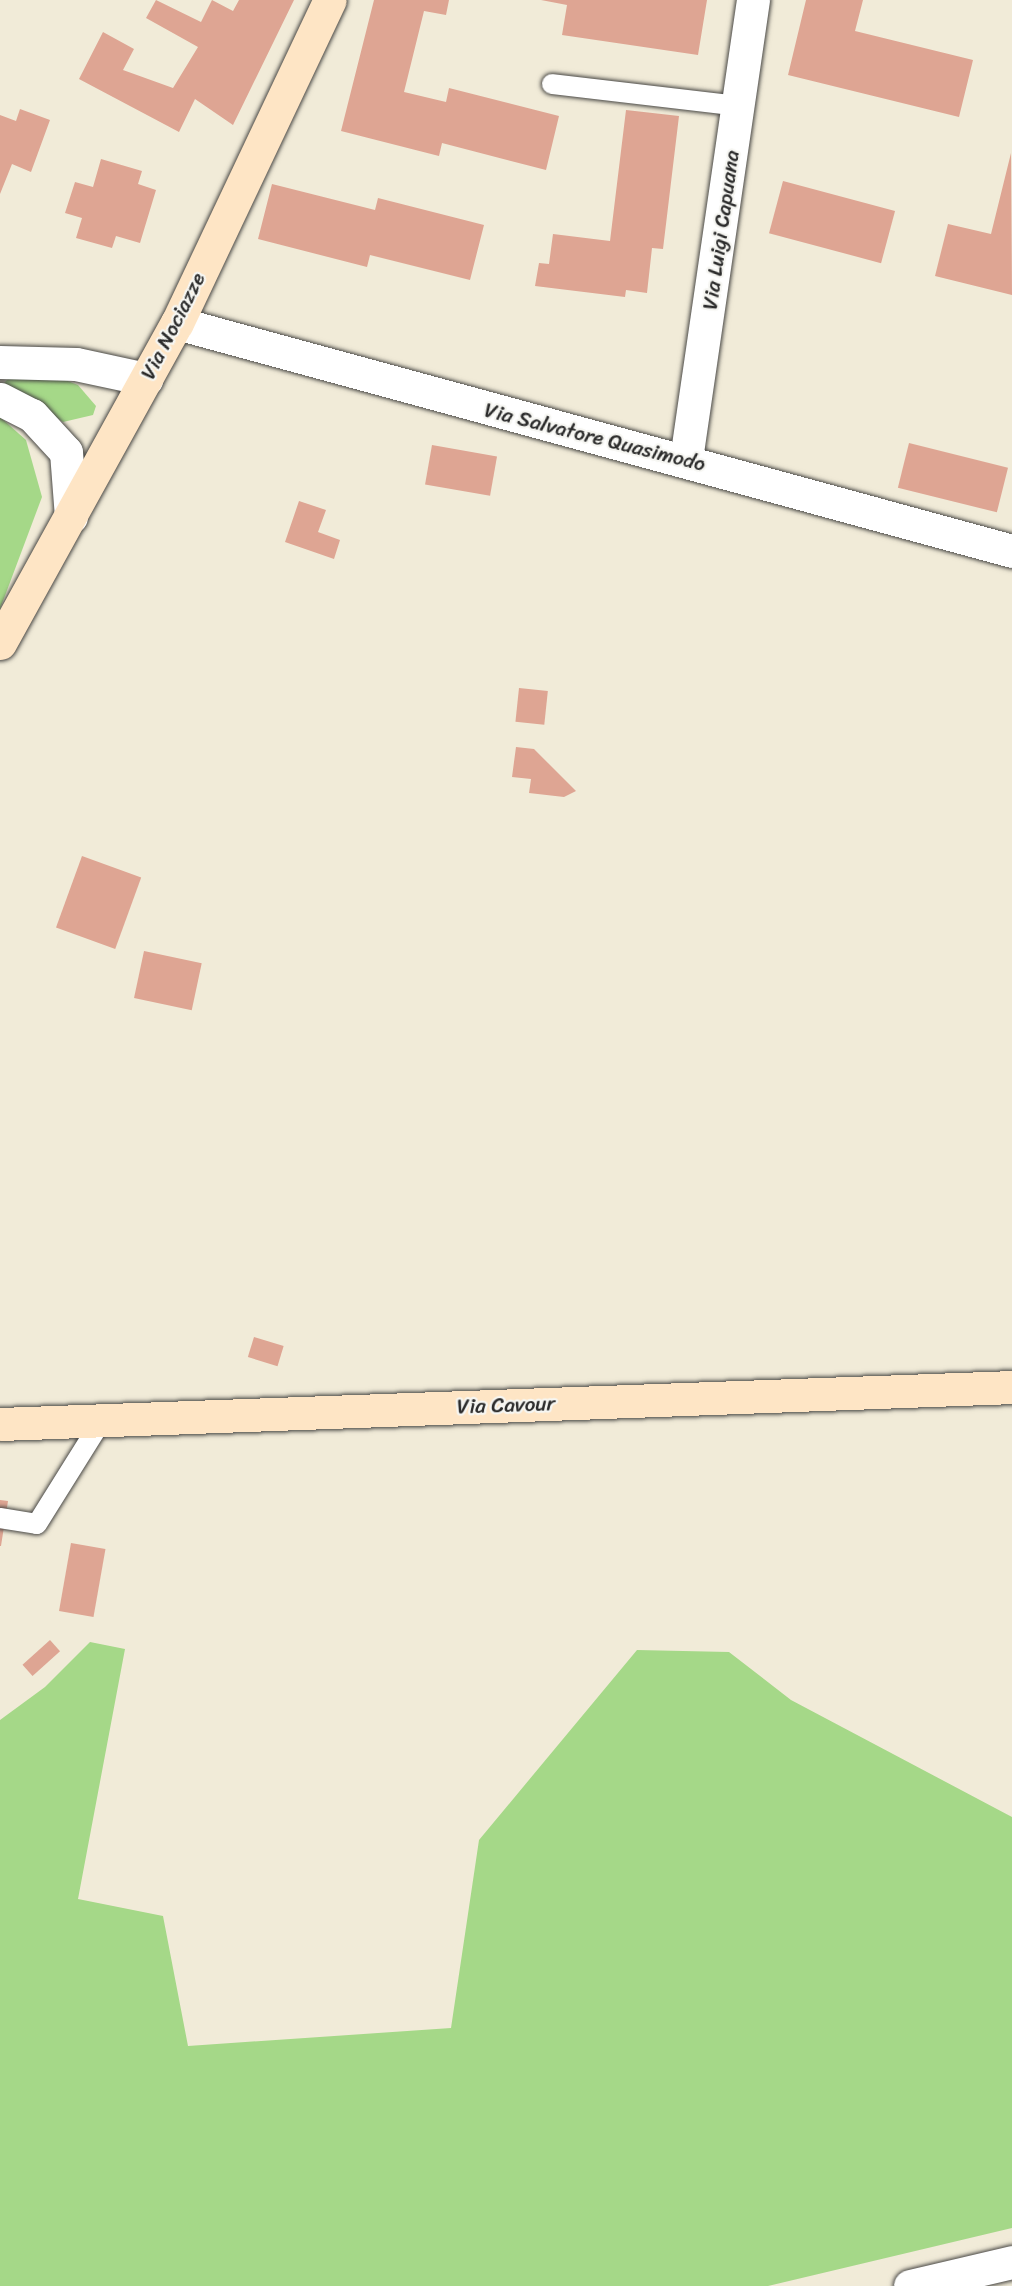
<!DOCTYPE html>
<html>
<head>
<meta charset="utf-8">
<style>
  body { margin:0 }
  #map { position:relative; width:1012px; height:2286px; overflow:hidden; background:#f1ebd8; font-family:Sriracha,sans-serif }
  div>[style] { position:absolute }
  .green>* { inset:0; background:#a5d888 }
  .building>* { inset:0; background:#dea593; transform-origin:0 0 }
  .roads { filter:drop-shadow(0 0 2px #494845) drop-shadow(0 0 2px #494845) }
  .lane>* { height:20px; margin:-10px; padding:0 10px; transform-origin:10px; border-radius:10px; background:#fff }
  .street>* { height:33px; margin:-16.5px; padding:0 16.5px; transform-origin:16.5px; border-radius:16.5px; background:#fff }
  .secondary>* { height:33px; margin:-16.5px; padding:0 16.5px; transform-origin:16.5px; border-radius:16.5px; background:#fee5c5 }
  span { translate:-50% -50%; white-space:nowrap; text-align:center; line-height:1.15; -webkit-text-stroke:4.5px #f6f6f2; paint-order:stroke }
  .street-label { font-size:21px; color:#2b2b2b }
</style>
</head>
<body>
<div id="map">
  <div class="green">
    <i style="clip-path:polygon(10px 377px,60px 378px,78px 385px,96px 406px,93px 415px,63px 422px,4px 383px)"></i>
    <i style="clip-path:polygon(0 417px,26px 440px,42px 497px,0 609px)"></i>
    <i style="clip-path:polygon(90px 1642px,125px 1649px,78px 1899px,163px 1916px,188px 2046px,451px 2028px,479px 1840px,637px 1650px,729px 1652px,791px 1700px,1012px 1817px,1012px 2228px,768px 2286px,0 2286px,0 1720px,45px 1687px)"></i>
  </div>
  <div class="building">
    <i style="clip-path:polygon(156px 0,201px 22px,212px 0,233px 11px,239px 0,294px 0,233px 125px,195px 99px,179px 132px,79px 79px,103px 32px,134px 49px,123px 70px,173px 88px,198px 47px,146px 18px)"></i>
    <i style="clip-path:polygon(374px 0,449px 0,446px 15px,424px 11px,404px 92px,446px 102px,449px 88px,559px 116px,546px 170px,442px 143px,439px 156px,341px 131px)"></i>
    <i style="clip-path:polygon(541px 0,707px 0,698px 55px,562px 35px,567px 5px)"></i>
    <i style="clip-path:polygon(806px 0,863px 0,855px 31px,973px 60px,959px 117px,788px 75px)"></i>
    <i style="clip-path:polygon(20px 109px,50px 120px,31px 172px,12px 164px,0 194px,0 115px,16px 121px)"></i>
    <i style="clip-path:polygon(626px 110px,679px 116px,663px 249px,652px 248px,647px 293px,626px 290px,625px 297px,535px 286px,539px 263px,549px 264px,553px 234px,610px 241px)"></i>
    <i style="clip-path:polygon(1011px 153px,1012px 295px,935px 276px,948px 224px,991px 234px)"></i>
    <i style="clip-path:polygon(101px 159px,142px 171px,138px 184px,156px 190px,140px 243px,116px 236px,112px 248px,76px 238px,82px 218px,65px 213px,75px 182px,93px 187px)"></i>
    <i style="left:783px;top:181px;width:116px;height:54px;rotate:15deg"></i>
    <i style="clip-path:polygon(272px 184px,375px 210px,378px 198px,484px 225px,470px 280px,370px 255px,367px 267px,258px 239px)"></i>
    <i style="left:909px;top:443px;width:102px;height:46px;rotate:14deg"></i>
    <i style="left:432px;top:445px;width:66px;height:40px;rotate:10deg"></i>
    <i style="clip-path:polygon(299px 501px,326px 510px,318px 532px,340px 540px,334px 559px,285px 542px)"></i>
    <i style="left:519px;top:688px;width:29px;height:34px;rotate:6deg"></i>
    <i style="clip-path:polygon(516px 747px,534px 749px,576px 791px,564px 797px,529px 793px,531px 779px,512px 777px)"></i>
    <i style="left:82px;top:856px;width:63px;height:76px;rotate:20deg"></i>
    <i style="left:144px;top:951px;width:59px;height:48px;rotate:12deg"></i>
    <i style="left:254px;top:1337px;width:31px;height:21px;rotate:17deg"></i>
    <i style="clip-path:polygon(0 1500px,8px 1501px,1px 1546px,0 1546px)"></i>
    <i style="left:71px;top:1543px;width:35px;height:69px;rotate:10deg"></i>
    <i style="left:50px;top:1640px;width:15px;height:37px;rotate:48deg"></i>
  </div>
  <div class="roads">
    <div class="lane">
      <i style="left:552px;top:84px;width:188px;rotate:6.7deg"></i>
      <i style="left:0;top:1518px;width:37px;rotate:9deg"></i>
      <i style="left:37px;top:1524px;width:123px;rotate:-58deg"></i>
    </div>
    <div class="street">
      <i style="left:177px;top:323px;width:866px;rotate:15.27deg"></i>
      <i style="left:0;top:362px;width:76px;rotate:1.5deg"></i>
      <i style="left:76px;top:364px;width:72px;rotate:12.1deg"></i>
      <i style="left:0;top:399px;width:36px;rotate:27deg"></i>
      <i style="left:32px;top:415px;width:50px;rotate:47.4deg"></i>
      <i style="left:66px;top:452px;width:65px;rotate:85.6deg"></i>
      <i style="left:686px;top:459px;width:464px;rotate:-81.7deg"></i>
      <i style="left:910px;top:2286px;width:105px;rotate:-13.2deg"></i>
    </div>
    <div class="secondary">
      <i style="left:0;top:643px;width:366px;rotate:-61.1deg"></i>
      <i style="left:177px;top:323px;width:357px;rotate:-64.7deg"></i>
      <i style="left:0;top:1424px;width:1013px;rotate:-2.09deg"></i>
    </div>
  </div>
  <div class="street-label">
    <span style="left:721px;top:230px;rotate:-82deg">Via Luigi Capuana</span>
    <span style="left:173px;top:326px;rotate:-63deg">Via Nociazze</span>
    <span style="left:595px;top:437px;rotate:14deg">Via Salvatore Quasimodo</span>
    <span style="left:506px;top:1405px;rotate:-2deg">Via Cavour</span>
  </div>
</div>
</body>
</html>
